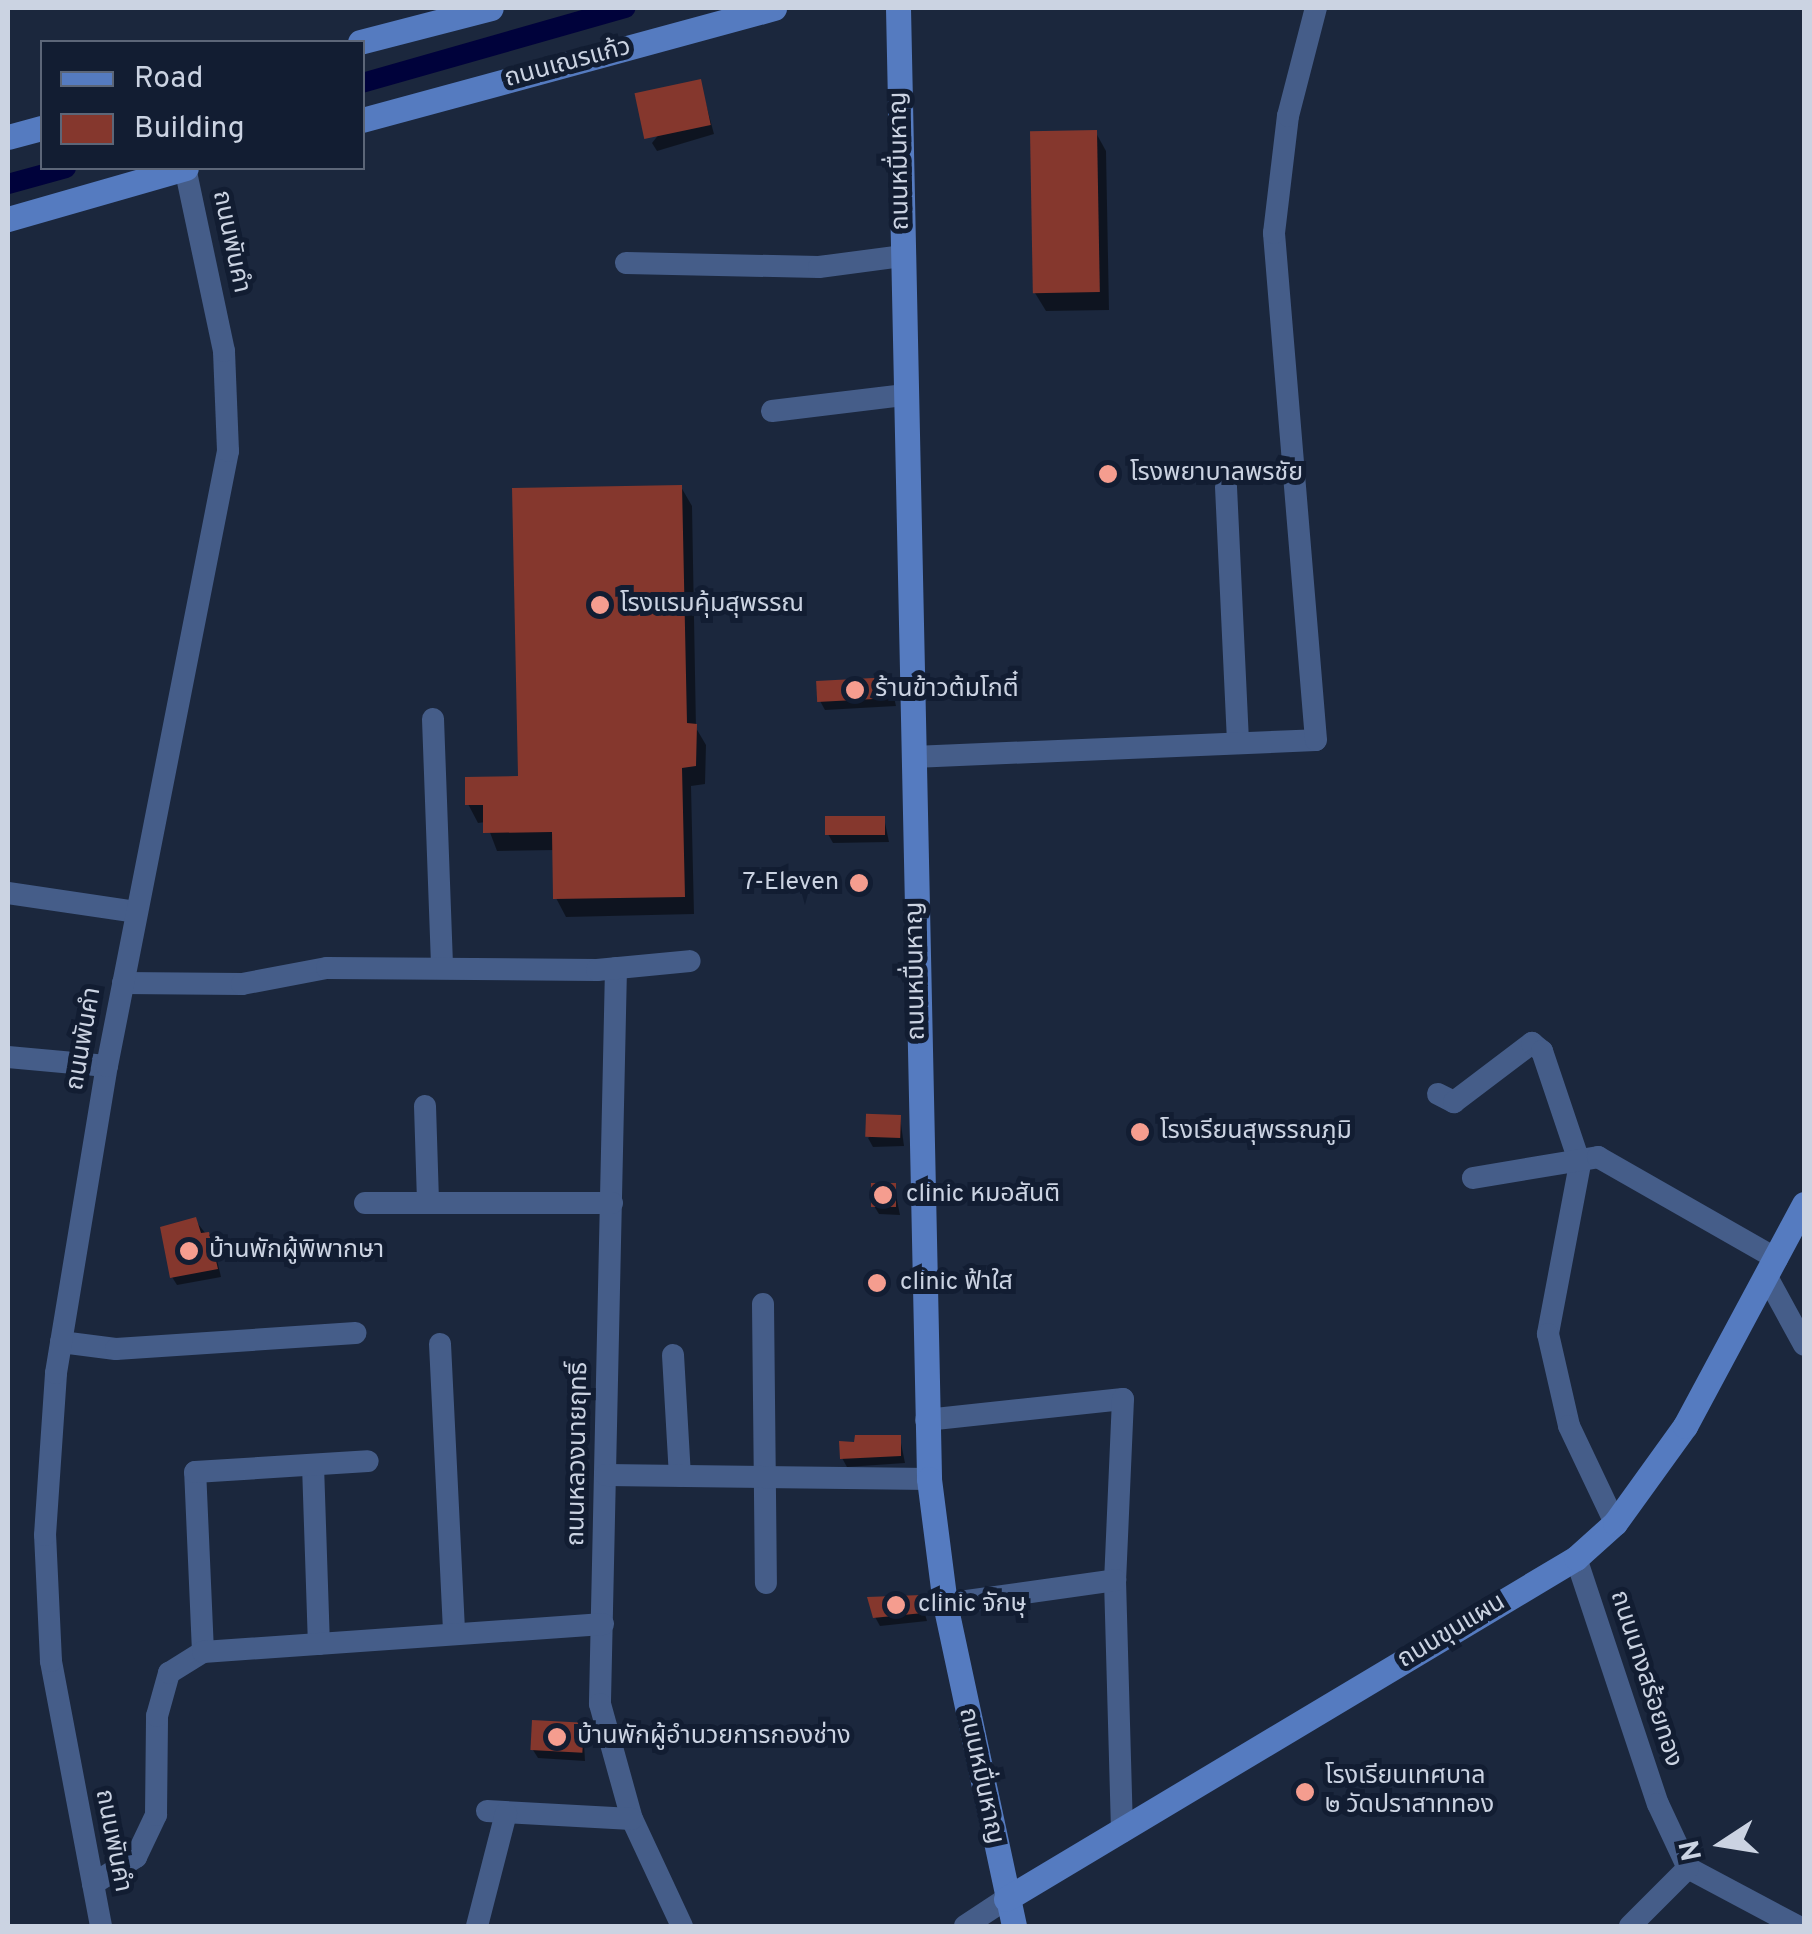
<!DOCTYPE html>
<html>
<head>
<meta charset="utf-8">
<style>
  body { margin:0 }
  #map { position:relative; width:1812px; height:1934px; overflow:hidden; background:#1b273d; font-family:Overpass,"Noto Sans Thai",sans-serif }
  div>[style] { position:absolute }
  .shadow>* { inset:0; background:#0007 }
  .canal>* { height:20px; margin:-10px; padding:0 10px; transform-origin:10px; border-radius:10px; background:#00023b }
  .building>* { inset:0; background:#85372d; transform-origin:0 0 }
  .street>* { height:22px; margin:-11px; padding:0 11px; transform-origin:11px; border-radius:11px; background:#455d89 }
  .secondary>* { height:25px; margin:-12.5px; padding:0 12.5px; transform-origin:12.5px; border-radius:12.5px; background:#557bc0 }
  .dots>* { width:28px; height:28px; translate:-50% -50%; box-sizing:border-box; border:5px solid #121d32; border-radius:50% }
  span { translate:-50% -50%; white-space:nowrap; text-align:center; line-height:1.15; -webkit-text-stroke:10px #121d32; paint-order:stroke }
  .street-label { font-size:25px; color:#cbd3e2 }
  .poi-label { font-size:25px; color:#cbd3e2 }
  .left { translate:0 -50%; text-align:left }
  .right { translate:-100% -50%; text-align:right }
  .frame { position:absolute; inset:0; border:10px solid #cbd3e2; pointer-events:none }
  .legend { position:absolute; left:40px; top:40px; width:325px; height:130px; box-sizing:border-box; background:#121d32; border:2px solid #5c6678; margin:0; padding:12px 18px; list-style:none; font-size:30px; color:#cbd3e2 }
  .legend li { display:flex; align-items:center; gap:20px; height:50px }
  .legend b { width:50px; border:2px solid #5c6678 }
  .north { position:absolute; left:1672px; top:1794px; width:100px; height:100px; -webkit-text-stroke:8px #121d32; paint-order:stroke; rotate:258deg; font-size:28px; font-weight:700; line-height:40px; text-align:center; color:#cbd3e2 }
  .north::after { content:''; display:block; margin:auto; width:35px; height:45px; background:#cbd3e2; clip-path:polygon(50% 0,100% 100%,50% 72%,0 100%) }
</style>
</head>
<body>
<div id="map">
  <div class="shadow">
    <i style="clip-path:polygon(700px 82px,714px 134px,657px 151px,652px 143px)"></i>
    <i style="clip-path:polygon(1096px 133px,1106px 151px,1109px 310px,1046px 311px,1035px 293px)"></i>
    <i style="clip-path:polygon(681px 487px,692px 506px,696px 728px,706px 745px,705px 784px,691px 786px,694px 914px,566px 917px,556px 898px,555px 850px,497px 851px,486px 822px,478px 823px,468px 804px,520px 779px)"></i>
    <i style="clip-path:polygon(890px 680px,896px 706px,825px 710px,820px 701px)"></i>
    <i style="clip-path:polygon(884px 818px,889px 842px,833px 843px,828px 834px)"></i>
    <i style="clip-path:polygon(900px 1117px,904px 1146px,873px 1147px,868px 1138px)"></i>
    <i style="clip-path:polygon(894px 1185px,900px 1215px,879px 1214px,874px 1206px)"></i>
    <i style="clip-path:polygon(195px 1220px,213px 1243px,221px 1277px,177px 1285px,172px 1277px)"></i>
    <i style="clip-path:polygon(900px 1438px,905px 1463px,847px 1467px,842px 1458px,842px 1443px)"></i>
    <i style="clip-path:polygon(920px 1597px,927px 1621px,880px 1626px,875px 1617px)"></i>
    <i style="clip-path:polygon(583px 1725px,585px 1761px,538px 1758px,533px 1750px)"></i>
  </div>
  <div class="canal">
    <i style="left:362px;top:83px;width:274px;rotate:-15.9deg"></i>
    <i style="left:8px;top:184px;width:60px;rotate:-15.4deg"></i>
  </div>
  <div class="building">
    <i style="left:701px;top:79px;width:47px;height:68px;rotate:78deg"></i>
    <i style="left:1097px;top:130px;width:162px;height:67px;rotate:89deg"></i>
    <i style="clip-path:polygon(682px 485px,687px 723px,697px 724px,696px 766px,682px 768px,685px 897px,553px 899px,552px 832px,483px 833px,483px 805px,465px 805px,465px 777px,518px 776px,512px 488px)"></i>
    <i style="left:892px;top:677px;width:21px;height:76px;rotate:87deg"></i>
    <i style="left:825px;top:816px;width:60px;height:19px"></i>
    <i style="left:901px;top:1115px;width:23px;height:35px;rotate:92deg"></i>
    <i style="left:871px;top:1183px;width:25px;height:24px"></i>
    <i style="clip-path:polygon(196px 1217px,201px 1233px,209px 1232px,218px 1269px,170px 1278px,160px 1227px)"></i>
    <i style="clip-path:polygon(855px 1435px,901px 1435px,901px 1456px,840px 1459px,839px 1441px,854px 1442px)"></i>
    <i style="clip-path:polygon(922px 1595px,923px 1613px,873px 1618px,867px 1597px)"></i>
    <i style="left:532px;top:1720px;width:52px;height:30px;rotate:3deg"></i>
  </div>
  <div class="street">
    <i style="left:626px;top:263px;width:193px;rotate:1.2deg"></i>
    <i style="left:819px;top:267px;width:85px;rotate:-7.5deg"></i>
    <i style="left:772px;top:411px;width:134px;rotate:-6.9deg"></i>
    <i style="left:1226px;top:487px;width:256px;rotate:87.3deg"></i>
    <i style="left:433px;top:719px;width:248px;rotate:87.9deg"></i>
    <i style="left:913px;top:757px;width:403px;rotate:-2.4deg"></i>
    <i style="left:1316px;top:740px;width:509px;rotate:-94.74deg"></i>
    <i style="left:1274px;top:233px;width:118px;rotate:-83.2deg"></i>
    <i style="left:1288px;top:116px;width:112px;rotate:-75.5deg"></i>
    <i style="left:8px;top:893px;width:129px;rotate:8.4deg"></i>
    <i style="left:616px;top:968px;width:736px;rotate:91.25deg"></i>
    <i style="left:600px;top:1704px;width:119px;rotate:74.5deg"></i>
    <i style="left:632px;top:1819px;width:118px;rotate:65deg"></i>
    <i style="left:123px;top:983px;width:119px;rotate:0.5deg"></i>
    <i style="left:242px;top:984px;width:86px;rotate:-10.7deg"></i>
    <i style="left:327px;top:968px;width:270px;rotate:0.4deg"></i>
    <i style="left:597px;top:970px;width:93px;rotate:-5.5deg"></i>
    <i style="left:8px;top:1057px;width:99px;rotate:5.2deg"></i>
    <i style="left:1438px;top:1094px;width:18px;rotate:27deg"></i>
    <i style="left:1454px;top:1102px;width:98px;rotate:-37.1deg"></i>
    <i style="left:1532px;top:1043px;width:13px;rotate:39deg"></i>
    <i style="left:1542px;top:1051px;width:119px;rotate:71.4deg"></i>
    <i style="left:1580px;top:1164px;width:173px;rotate:100.7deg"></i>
    <i style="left:1548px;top:1334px;width:94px;rotate:77.1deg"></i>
    <i style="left:1569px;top:1426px;width:107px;rotate:64.6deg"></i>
    <i style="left:425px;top:1106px;width:97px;rotate:88.2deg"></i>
    <i style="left:1473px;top:1178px;width:127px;rotate:-9.5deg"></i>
    <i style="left:1598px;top:1157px;width:206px;rotate:29.7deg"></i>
    <i style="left:365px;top:1203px;width:247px"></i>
    <i style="left:1767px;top:1277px;width:77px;rotate:61.4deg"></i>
    <i style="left:763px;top:1304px;width:279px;rotate:89.4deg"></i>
    <i style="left:61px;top:1342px;width:55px;rotate:7.3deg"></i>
    <i style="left:116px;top:1349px;width:240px;rotate:-3.8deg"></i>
    <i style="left:440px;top:1344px;width:290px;rotate:87.2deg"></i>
    <i style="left:673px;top:1355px;width:121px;rotate:86.7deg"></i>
    <i style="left:926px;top:1420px;width:198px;rotate:-6.1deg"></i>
    <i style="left:1123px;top:1399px;width:181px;rotate:92.5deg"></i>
    <i style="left:1115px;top:1580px;width:252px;rotate:88.4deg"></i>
    <i style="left:313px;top:1465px;width:179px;rotate:88.1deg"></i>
    <i style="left:606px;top:1475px;width:323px;rotate:0.7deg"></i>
    <i style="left:1576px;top:1558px;width:259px;rotate:71.6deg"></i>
    <i style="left:1658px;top:1804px;width:71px;rotate:64.9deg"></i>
    <i style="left:1688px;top:1868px;width:123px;rotate:28deg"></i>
    <i style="left:945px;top:1604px;width:172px;rotate:-8deg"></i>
    <i style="left:203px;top:1652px;width:180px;rotate:-92.5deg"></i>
    <i style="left:195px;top:1472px;width:173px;rotate:-3.6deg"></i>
    <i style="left:487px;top:1811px;width:145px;rotate:3.2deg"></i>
    <i style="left:93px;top:1884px;width:51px;rotate:-32.1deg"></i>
    <i style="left:136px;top:1857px;width:47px;rotate:-64.5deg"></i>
    <i style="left:156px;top:1815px;width:99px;rotate:-89.4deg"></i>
    <i style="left:157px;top:1716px;width:45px;rotate:-74.4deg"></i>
    <i style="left:169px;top:1673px;width:40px;rotate:-32deg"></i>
    <i style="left:203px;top:1652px;width:401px;rotate:-4deg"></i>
    <i style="left:101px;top:1926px;width:270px;rotate:-100.7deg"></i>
    <i style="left:51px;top:1661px;width:126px;rotate:-92.7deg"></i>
    <i style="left:45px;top:1535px;width:162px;rotate:-86.1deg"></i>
    <i style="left:56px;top:1373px;width:311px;rotate:-80.6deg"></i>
    <i style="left:107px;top:1066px;width:627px;rotate:-78.87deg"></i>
    <i style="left:228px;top:451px;width:100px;rotate:-92.3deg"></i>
    <i style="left:224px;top:351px;width:187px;rotate:-102deg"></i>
    <i style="left:477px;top:1926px;width:117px;rotate:-75.6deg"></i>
    <i style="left:965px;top:1926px;width:49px;rotate:-33.4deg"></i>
    <i style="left:1630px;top:1926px;width:82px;rotate:-45deg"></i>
  </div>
  <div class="secondary">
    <i style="left:898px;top:8px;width:1471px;rotate:88.79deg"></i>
    <i style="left:929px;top:1479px;width:126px;rotate:82.7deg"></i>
    <i style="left:945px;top:1604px;width:329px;rotate:77.9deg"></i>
    <i style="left:360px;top:42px;width:135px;rotate:-14.5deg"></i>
    <i style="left:362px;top:120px;width:427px;rotate:-15.2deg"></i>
    <i style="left:8px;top:137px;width:35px;rotate:-15deg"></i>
    <i style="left:8px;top:219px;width:185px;rotate:-16deg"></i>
    <i style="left:1006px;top:1899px;width:664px;rotate:-30.89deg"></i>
    <i style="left:1576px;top:1558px;width:52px;rotate:-41.9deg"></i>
    <i style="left:1615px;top:1523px;width:120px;rotate:-54.2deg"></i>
    <i style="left:1685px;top:1426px;width:252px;rotate:-61.8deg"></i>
  </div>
  <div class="dots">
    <i style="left:1108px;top:474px;background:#f59d8f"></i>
    <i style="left:600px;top:605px;background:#f59d8f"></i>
    <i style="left:855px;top:690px;background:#f59d8f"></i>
    <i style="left:859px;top:883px;background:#f59d8f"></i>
    <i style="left:1140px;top:1132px;background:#f59d8f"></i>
    <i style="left:883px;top:1195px;background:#f59d8f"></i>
    <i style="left:189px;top:1251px;background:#f59d8f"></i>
    <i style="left:877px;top:1283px;background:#f59d8f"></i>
    <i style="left:896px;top:1605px;background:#f59d8f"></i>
    <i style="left:557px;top:1737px;background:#f59d8f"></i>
    <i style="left:1305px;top:1792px;background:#f59d8f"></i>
  </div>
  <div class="street-label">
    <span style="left:568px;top:64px;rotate:-15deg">ถนนเณรแก้ว</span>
    <span style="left:901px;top:161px;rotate:-91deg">ถนนหมื่นหาญ</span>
    <span style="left:230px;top:242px;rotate:78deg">ถนนพันคำ</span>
    <span style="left:917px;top:971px;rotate:-91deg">ถนนหมื่นหาญ</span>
    <span style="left:85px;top:1039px;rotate:-80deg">ถนนพันคำ</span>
    <span style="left:579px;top:1454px;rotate:-89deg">ถนนหลวงนายฤทธิ์</span>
    <span style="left:1452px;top:1632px;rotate:-31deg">ถนนขุนแผน</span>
    <span style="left:1645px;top:1679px;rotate:72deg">ถนนนางสร้อยทอง</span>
    <span style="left:980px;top:1776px;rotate:78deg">ถนนหมื่นหาญ</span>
    <span style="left:112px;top:1841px;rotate:79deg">ถนนพันคำ</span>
  </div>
  <div class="poi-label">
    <span class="left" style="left:1130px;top:474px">โรงพยาบาลพรชัย</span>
    <span class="left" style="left:620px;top:605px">โรงแรมคุ้มสุพรรณ</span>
    <span class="left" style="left:875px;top:690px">ร้านข้าวต้มโกตี๋</span>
    <span class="right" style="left:839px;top:883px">7-Eleven</span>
    <span class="left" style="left:1160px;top:1132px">โรงเรียนสุพรรณภูมิ</span>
    <span class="left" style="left:906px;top:1195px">clinic หมอสันติ</span>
    <span class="left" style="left:209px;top:1251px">บ้านพักผู้พิพากษา</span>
    <span class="left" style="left:900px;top:1283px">clinic ฟ้าใส</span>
    <span class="left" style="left:918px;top:1605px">clinic จักษุ</span>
    <span class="left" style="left:577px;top:1737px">บ้านพักผู้อำนวยการกองช่าง</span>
    <span class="left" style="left:1325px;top:1792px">โรงเรียนเทศบาล<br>๒ วัดปราสาททอง</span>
  </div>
  <div class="frame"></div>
  <ul class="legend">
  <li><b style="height:12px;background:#557bc0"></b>Road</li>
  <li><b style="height:28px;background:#85372d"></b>Building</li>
  </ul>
  <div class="north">N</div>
</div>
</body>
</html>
